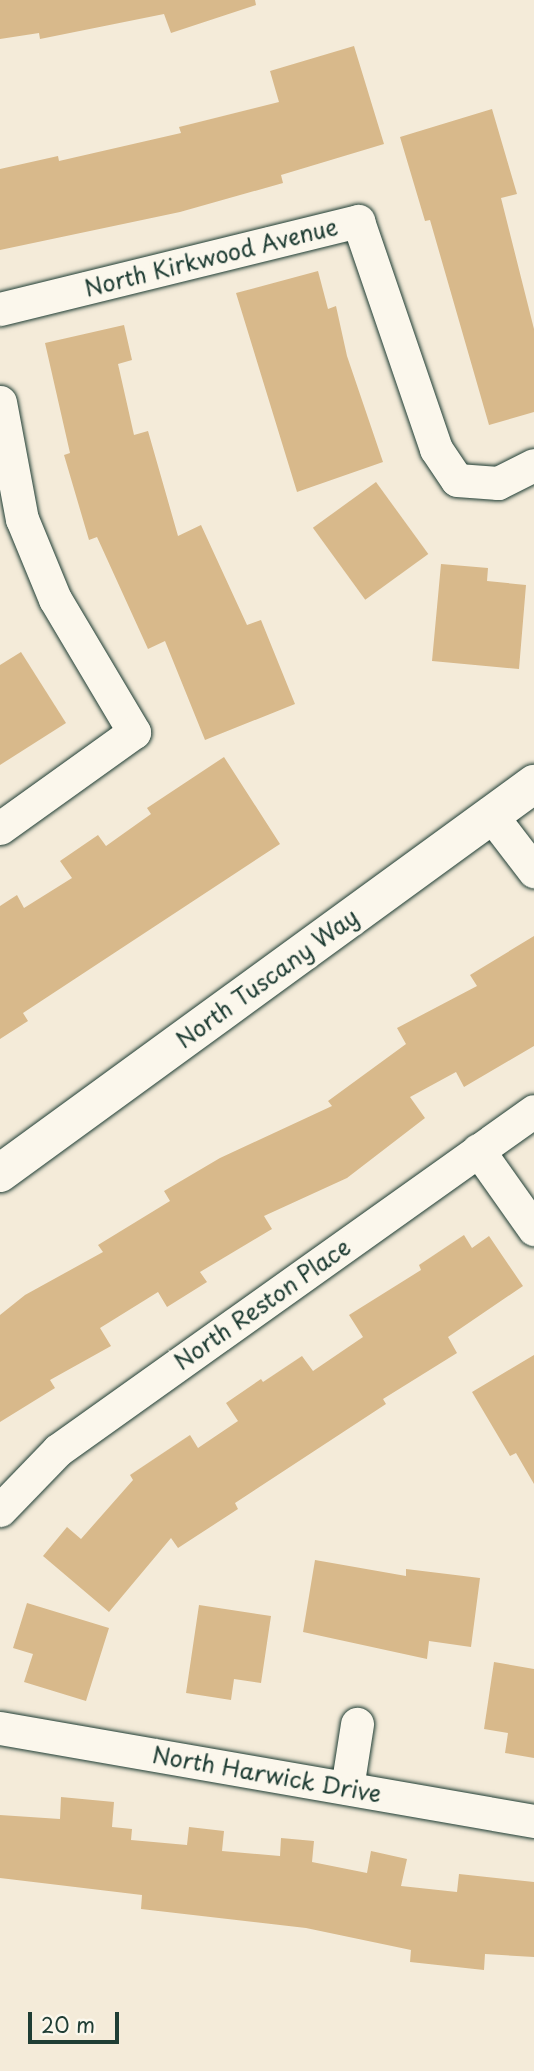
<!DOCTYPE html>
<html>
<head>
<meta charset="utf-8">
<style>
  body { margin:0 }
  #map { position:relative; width:534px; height:2071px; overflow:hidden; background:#f4ebd9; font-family:"Playpen Sans",sans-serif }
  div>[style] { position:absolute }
  .building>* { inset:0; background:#d8b98b; transform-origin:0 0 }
  .roads { filter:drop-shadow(0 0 2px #1f3d34) drop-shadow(0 0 2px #1f3d34) }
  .street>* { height:33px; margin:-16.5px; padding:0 16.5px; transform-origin:16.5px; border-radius:16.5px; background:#fbf7ec }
  .secondary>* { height:38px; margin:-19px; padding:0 19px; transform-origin:19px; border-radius:19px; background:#fbf7ec }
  span { translate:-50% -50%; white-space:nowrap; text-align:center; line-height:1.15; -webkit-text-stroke:7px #fbf7ec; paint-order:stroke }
  .street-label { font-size:23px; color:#1f3d34 }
  .scale { position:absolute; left:28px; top:2012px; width:91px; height:32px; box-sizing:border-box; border:4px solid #1f3d34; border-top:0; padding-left:9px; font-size:21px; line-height:24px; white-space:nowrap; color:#1f3d34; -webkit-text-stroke:5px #fbf7ec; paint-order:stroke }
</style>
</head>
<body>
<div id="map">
  <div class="building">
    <i style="clip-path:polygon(0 0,255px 0,256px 5px,171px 33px,164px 14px,40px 39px,39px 33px,0 39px)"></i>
    <i style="clip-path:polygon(354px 46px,384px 144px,281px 175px,283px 183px,180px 212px,0 250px,0 169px,58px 156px,59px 161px,181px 133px,179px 127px,279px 102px,270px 71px)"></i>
    <i style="clip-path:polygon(492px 109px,517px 194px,501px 198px,534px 329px,534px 412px,489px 425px,430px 220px,425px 221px,400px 137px)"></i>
    <i style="clip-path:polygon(318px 271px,328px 309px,336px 306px,347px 356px,383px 462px,297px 492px,236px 293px)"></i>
    <i style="clip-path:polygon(124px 325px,132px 360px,118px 364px,134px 435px,148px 431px,178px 536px,201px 525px,247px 625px,261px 620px,295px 704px,205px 740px,165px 641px,148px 649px,97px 537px,89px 540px,64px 455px,70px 453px,45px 343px)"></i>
    <i style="left:376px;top:482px;width:89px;height:78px;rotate:54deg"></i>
    <i style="clip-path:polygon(441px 564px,488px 568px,487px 581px,526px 585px,519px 669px,432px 661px)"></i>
    <i style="clip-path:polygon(21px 652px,66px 723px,0 765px,0 665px)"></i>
    <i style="clip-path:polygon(224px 757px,280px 844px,23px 1013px,28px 1021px,0 1039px,0 906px,17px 895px,24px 908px,72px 878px,60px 861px,98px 835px,106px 846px,151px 814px,147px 808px)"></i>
    <i style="clip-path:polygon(534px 936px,534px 1046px,464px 1087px,456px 1072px,410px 1097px,425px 1118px,347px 1178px,264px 1216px,272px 1229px,200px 1272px,207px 1282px,167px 1307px,158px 1292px,100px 1328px,111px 1346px,50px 1380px,55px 1388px,0 1422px,0 1315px,25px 1295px,103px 1252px,98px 1245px,170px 1201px,164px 1191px,220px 1158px,332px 1106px,328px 1101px,406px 1044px,397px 1028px,477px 986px,470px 975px)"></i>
    <i style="clip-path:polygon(464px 1235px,472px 1248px,489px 1236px,523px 1286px,448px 1337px,457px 1353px,383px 1399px,386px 1404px,235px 1503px,238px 1509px,178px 1548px,171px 1538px,109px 1612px,43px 1556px,67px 1527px,81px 1539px,133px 1480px,130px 1475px,190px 1435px,198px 1448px,238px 1421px,226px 1403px,261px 1379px,263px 1382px,302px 1356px,313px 1371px,363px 1337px,349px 1315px,421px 1270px,419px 1265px)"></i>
    <i style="clip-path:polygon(534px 1355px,534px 1484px,516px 1453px,510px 1456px,472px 1392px)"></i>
    <i style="clip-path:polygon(315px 1560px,406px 1576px,406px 1569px,480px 1578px,471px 1647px,429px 1641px,427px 1659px,303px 1632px)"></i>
    <i style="clip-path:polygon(27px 1603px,109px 1628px,86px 1701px,24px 1682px,33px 1654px,13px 1648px)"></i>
    <i style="clip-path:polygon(199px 1605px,271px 1616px,261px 1683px,234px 1679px,231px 1700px,186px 1693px)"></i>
    <i style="clip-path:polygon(494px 1662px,534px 1669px,534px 1758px,505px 1753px,508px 1733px,484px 1729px)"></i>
    <i style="clip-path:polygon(61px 1797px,114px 1802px,112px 1827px,132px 1829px,131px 1840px,187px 1845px,189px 1827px,224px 1831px,222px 1851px,280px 1856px,281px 1838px,314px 1841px,312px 1862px,367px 1873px,371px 1851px,407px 1859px,401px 1886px,457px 1892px,459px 1874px,534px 1882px,534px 1957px,485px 1954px,484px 1970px,410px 1962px,411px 1950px,306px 1928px,141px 1909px,142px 1895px,0 1878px,0 1815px,60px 1819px)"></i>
  </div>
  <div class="roads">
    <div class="street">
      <i style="left:0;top:309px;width:369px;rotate:-13.8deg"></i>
      <i style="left:358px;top:221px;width:241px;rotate:71.1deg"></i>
      <i style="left:436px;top:449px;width:37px;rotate:56deg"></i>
      <i style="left:457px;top:480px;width:41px;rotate:4.2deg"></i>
      <i style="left:498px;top:483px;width:40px;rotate:-26.6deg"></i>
      <i style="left:0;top:402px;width:119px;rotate:79.4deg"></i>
      <i style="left:22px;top:519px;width:87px;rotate:67.6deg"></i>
      <i style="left:55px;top:599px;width:155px;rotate:59.3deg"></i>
      <i style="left:134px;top:732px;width:165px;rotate:144.4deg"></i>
      <i style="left:491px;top:815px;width:71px;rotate:52.5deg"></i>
      <i style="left:478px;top:1150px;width:97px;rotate:54.7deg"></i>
      <i style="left:0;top:1510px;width:83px;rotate:-46deg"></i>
      <i style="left:58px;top:1450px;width:584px;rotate:-35.46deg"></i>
      <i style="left:0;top:1728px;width:542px;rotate:9.88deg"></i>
      <i style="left:347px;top:1788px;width:65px;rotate:-81.1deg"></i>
    </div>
    <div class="secondary">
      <i style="left:0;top:1173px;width:661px;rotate:-36.07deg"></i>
    </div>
  </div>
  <div class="street-label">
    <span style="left:211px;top:257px;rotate:-14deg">North Kirkwood Avenue</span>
    <span style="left:267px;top:978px;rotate:-36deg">North Tuscany Way</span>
    <span style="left:262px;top:1304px;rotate:-35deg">North Reston Place</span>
    <span style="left:267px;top:1774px;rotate:10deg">North Harwick Drive</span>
  </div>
  <div class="scale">20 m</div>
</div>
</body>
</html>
